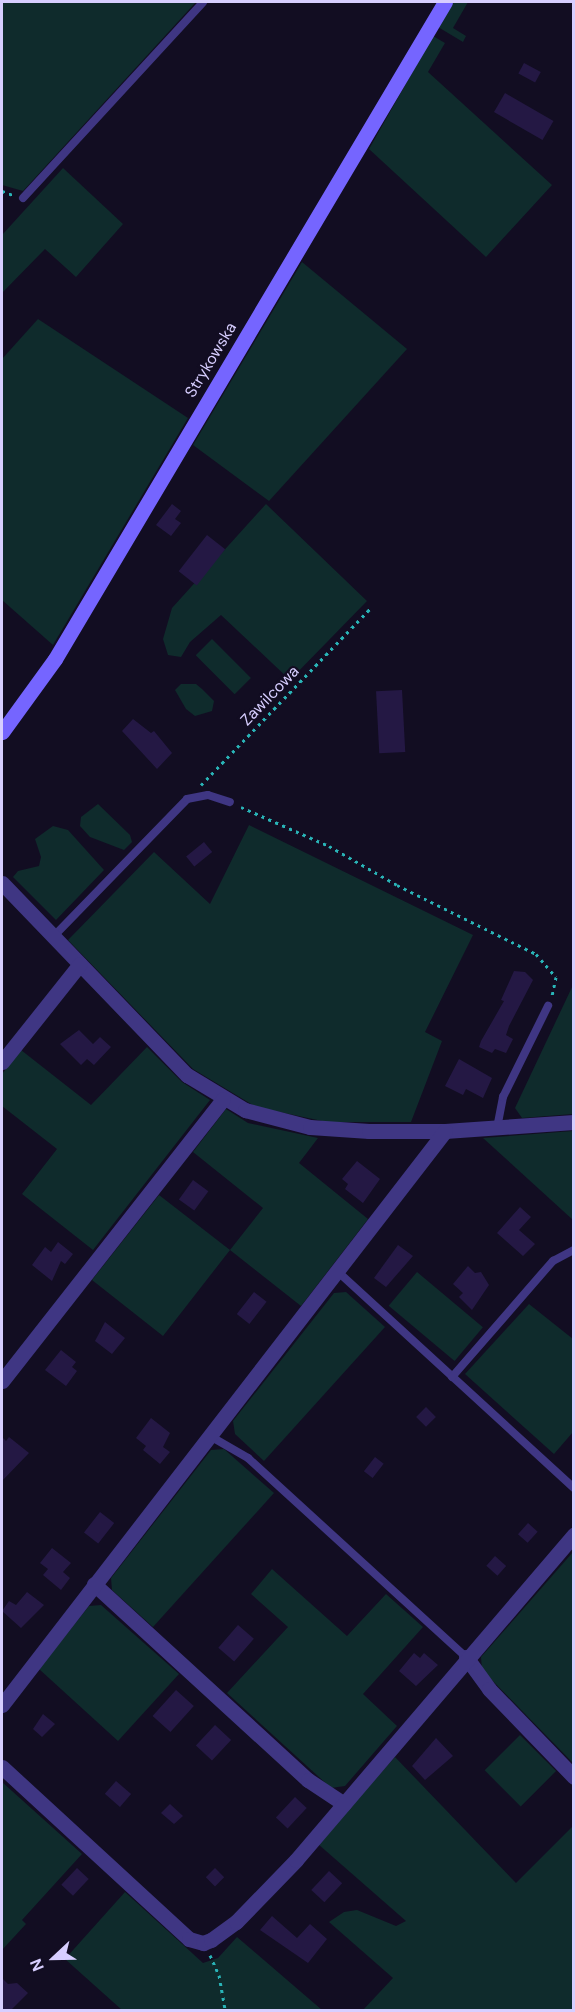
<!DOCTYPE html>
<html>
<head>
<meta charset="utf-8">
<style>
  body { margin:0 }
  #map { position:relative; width:575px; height:2012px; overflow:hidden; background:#120d22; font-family:"DM Sans",sans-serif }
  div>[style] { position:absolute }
  .green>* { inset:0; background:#0f2b2c; transform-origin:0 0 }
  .building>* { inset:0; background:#241844; transform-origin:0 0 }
  .path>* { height:3px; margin-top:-1.5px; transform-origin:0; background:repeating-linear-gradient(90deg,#29b4b7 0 3px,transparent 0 7.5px) }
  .lane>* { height:8px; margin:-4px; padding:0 4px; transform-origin:4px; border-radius:4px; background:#3f3683 }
  .street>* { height:15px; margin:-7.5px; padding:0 7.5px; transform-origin:7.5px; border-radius:7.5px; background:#3f3683 }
  .secondary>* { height:15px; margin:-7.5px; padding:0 7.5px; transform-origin:7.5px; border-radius:7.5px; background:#7565ff }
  span { translate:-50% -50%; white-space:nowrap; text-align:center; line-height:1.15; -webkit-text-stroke:4.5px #120d22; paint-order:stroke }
  .street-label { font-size:16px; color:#d7ceff }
  .frame { position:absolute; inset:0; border:3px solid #d7ceff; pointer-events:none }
  .north { position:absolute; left:24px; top:1928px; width:60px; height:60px; -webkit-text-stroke:4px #120d22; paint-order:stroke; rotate:248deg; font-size:16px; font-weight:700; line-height:24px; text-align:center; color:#d7ceff }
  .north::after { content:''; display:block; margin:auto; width:21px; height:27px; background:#d7ceff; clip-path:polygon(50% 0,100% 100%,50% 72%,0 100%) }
</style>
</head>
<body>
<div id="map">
  <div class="green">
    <i style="clip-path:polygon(2px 2px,196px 2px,23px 191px,2px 185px)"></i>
    <i style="clip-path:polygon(452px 2px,468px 2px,453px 28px,466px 36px,463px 42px,438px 27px)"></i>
    <i style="clip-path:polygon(433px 36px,445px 43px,428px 72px,552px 185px,486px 257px,369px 149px)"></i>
    <i style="clip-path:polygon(63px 168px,123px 224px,76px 277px,45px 249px,2px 293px,2px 235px)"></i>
    <i style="clip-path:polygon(302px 262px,407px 349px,269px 501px,193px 445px)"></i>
    <i style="clip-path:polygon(38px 319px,188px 418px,53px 645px,2px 600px,2px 359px)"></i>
    <i style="clip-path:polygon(266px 504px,367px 601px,290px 680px,221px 615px,190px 642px,181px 657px,168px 655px,163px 639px,172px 608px)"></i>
    <i style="left:212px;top:639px;width:55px;height:23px;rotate:45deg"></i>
    <i style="clip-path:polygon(181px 684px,196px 684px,202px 689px,214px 701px,212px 711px,195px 716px,186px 709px,175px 690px)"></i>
    <i style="clip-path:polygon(98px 804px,130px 835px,132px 842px,124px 850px,90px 837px,80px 826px,81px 817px)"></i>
    <i style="clip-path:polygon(249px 825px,473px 935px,425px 1032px,442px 1041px,411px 1122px,327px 1122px,256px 1107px,193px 1069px,68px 940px,154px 852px,210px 904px)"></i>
    <i style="clip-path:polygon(53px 826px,68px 830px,104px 870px,56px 920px,13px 877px,18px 871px,39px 866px,41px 857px,35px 839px)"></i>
    <i style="clip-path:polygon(573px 985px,573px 1114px,522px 1118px,515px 1108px)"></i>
    <i style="clip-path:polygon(147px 1047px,182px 1082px,210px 1100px,93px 1250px,22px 1194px,57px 1149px,2px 1106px,2px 1074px,21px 1050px,91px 1105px)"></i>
    <i style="clip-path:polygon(226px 1109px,248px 1123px,318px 1138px,299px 1163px,368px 1219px,301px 1306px,230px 1250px,163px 1336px,92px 1280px,159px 1195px,230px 1250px,263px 1208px,193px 1152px)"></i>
    <i style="clip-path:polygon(573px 1131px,573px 1220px,483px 1138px)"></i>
    <i style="left:417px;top:1272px;width:86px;height:44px;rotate:40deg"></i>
    <i style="clip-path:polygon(346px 1292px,385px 1327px,264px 1461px,235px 1434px,233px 1421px,334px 1293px)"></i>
    <i style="clip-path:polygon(529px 1304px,573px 1339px,573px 1432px,554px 1454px,465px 1374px)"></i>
    <i style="clip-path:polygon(224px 1449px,274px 1493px,153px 1627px,112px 1590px,111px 1578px,211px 1450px)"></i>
    <i style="clip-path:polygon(573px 1552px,574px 1760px,572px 1762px,482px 1670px,481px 1657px)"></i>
    <i style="clip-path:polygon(272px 1569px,347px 1636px,386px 1594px,423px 1627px,363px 1694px,397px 1726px,345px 1786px,331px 1788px,227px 1693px,288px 1627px,251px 1594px)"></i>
    <i style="clip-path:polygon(101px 1605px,179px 1674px,118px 1741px,39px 1669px,89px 1606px)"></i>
    <i style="left:520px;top:1735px;width:51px;height:50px;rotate:45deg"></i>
    <i style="clip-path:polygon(395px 1757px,516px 1883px,573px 1826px,573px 2010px,363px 2010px,393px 1978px,329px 1922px,344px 1912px,357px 1910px,396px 1926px,406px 1921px,318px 1844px)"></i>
    <i style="clip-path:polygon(2px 1782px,82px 1854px,22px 1920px,26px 1924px,2px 1950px)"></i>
    <i style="clip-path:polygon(125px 1892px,203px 1963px,218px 1958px,237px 1937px,322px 2010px,122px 2010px,65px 1959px)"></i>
  </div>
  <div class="building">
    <i style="left:524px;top:63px;width:19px;height:12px;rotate:28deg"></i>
    <i style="left:505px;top:93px;width:56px;height:22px;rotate:30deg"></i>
    <i style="clip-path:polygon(172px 504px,181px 511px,175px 519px,181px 523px,171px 536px,156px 525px)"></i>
    <i style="left:207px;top:535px;width:23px;height:46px;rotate:38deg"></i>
    <i style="left:402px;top:690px;width:62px;height:26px;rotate:87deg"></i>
    <i style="clip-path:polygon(133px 719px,151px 733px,154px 731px,172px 753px,157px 769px,122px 731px)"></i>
    <i style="left:204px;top:842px;width:13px;height:23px;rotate:51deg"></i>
    <i style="clip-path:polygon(514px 971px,525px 972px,533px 980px,509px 1026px,506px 1035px,513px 1039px,506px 1053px,495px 1049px,492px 1053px,479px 1047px,481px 1041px,504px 1001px,501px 1000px)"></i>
    <i style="clip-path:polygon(79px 1030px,93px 1044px,100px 1037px,111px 1047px,94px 1065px,87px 1059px,81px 1065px,60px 1044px)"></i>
    <i style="clip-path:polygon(459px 1059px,492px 1078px,483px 1098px,466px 1089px,463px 1095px,445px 1086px)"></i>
    <i style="clip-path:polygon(357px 1161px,380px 1179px,363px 1203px,345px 1189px,348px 1184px,342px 1179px)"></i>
    <i style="left:193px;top:1180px;width:19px;height:24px;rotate:36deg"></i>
    <i style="clip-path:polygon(520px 1207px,531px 1217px,519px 1230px,535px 1244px,523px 1256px,497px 1233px)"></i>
    <i style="clip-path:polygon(58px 1242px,73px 1254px,65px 1264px,61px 1261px,52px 1281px,32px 1265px,45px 1247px,51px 1252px)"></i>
    <i style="clip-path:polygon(398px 1245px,413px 1256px,386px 1287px,374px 1278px)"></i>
    <i style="clip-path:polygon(468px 1266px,475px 1273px,481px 1272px,489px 1285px,472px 1310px,459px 1297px,463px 1293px,453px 1284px)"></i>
    <i style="left:254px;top:1292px;width:16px;height:28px;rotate:38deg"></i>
    <i style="clip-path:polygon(105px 1322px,125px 1338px,112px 1354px,95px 1341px)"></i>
    <i style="clip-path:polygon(61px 1350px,76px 1362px,72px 1367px,77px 1371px,66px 1386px,45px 1370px)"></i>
    <i style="left:426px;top:1407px;width:14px;height:14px;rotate:45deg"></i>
    <i style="clip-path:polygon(151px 1418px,170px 1433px,163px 1447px,170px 1452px,160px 1464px,143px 1450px,146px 1446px,136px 1438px)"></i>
    <i style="clip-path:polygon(2px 1437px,6px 1441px,9px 1437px,29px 1453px,2px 1481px)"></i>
    <i style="left:375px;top:1457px;width:11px;height:18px;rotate:38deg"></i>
    <i style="left:100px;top:1512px;width:18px;height:26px;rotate:38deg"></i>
    <i style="left:528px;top:1523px;width:13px;height:15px;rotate:42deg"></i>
    <i style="clip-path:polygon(52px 1548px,71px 1563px,63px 1572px,70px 1578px,61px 1590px,43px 1575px,48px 1569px,40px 1563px)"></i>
    <i style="left:495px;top:1556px;width:15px;height:13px;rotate:42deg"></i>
    <i style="clip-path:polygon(27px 1592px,44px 1605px,21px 1628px,2px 1611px,9px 1601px,16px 1605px)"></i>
    <i style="left:238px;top:1625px;width:21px;height:30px;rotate:41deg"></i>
    <i style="clip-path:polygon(414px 1653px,420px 1658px,424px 1653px,438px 1665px,416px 1686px,399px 1671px)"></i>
    <i style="left:176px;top:1690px;width:24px;height:35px;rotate:42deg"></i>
    <i style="clip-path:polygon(43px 1714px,55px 1724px,42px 1737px,33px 1729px)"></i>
    <i style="left:215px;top:1725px;width:22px;height:28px;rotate:43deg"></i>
    <i style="clip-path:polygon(436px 1738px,453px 1756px,425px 1780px,412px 1766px)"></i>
    <i style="left:116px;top:1781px;width:20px;height:17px;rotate:41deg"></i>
    <i style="left:295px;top:1797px;width:16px;height:28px;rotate:43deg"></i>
    <i style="clip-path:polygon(170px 1804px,183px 1816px,174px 1824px,161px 1813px)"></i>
    <i style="left:77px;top:1868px;width:16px;height:23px;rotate:43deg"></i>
    <i style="left:215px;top:1868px;width:13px;height:13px;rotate:45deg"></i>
    <i style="left:329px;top:1871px;width:18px;height:26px;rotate:43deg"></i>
    <i style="clip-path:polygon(272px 1916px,297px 1938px,310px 1924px,327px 1939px,308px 1963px,260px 1930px)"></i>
    <i style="clip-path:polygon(2px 1978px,8px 1984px,17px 1983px,28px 1993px,11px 2010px,2px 2010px)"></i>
  </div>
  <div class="path">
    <i style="left:2px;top:191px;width:12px;rotate:20deg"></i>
    <i style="left:201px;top:785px;width:244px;rotate:-46.2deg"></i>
    <i style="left:241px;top:807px;width:96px;rotate:23.9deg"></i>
    <i style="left:329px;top:846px;width:78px;rotate:29.8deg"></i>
    <i style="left:397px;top:885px;width:155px;rotate:26.4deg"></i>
    <i style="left:536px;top:954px;width:30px;rotate:49deg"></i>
    <i style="left:556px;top:977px;width:19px;rotate:102deg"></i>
    <i style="left:210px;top:1955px;width:22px;rotate:66deg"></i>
    <i style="left:219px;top:1975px;width:36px;rotate:80deg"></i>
  </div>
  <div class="lane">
    <i style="left:23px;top:198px;width:266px;rotate:-47.4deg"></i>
    <i style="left:53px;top:937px;width:192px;rotate:-45.8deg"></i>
    <i style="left:187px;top:799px;width:21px;rotate:-11deg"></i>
    <i style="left:208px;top:795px;width:23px;rotate:18deg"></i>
    <i style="left:497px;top:1128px;width:32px;rotate:-79deg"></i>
    <i style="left:503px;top:1097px;width:102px;rotate:-63.7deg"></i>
    <i style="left:336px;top:1270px;width:323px;rotate:42.5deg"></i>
    <i style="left:452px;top:1377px;width:154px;rotate:-49deg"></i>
    <i style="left:553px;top:1261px;width:24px;rotate:-28deg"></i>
    <i style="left:210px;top:1436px;width:44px;rotate:30.1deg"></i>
    <i style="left:248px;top:1458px;width:295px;rotate:42.4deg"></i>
  </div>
  <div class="street">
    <i style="left:2px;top:883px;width:267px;rotate:46.1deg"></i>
    <i style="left:187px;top:1075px;width:68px;rotate:31.1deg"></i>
    <i style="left:245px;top:1110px;width:67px;rotate:14.7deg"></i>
    <i style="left:310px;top:1127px;width:59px;rotate:3.9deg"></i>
    <i style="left:369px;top:1131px;width:76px"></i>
    <i style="left:445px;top:1131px;width:129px;rotate:-4deg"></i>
    <i style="left:2px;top:1062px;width:125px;rotate:-51.5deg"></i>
    <i style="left:2px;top:1381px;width:358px;rotate:-51.9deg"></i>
    <i style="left:94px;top:1584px;width:290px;rotate:42.5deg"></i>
    <i style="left:308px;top:1780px;width:43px;rotate:33.7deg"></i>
    <i style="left:466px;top:1657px;width:39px;rotate:54deg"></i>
    <i style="left:489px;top:1689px;width:122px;rotate:46deg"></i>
    <i style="left:2px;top:1705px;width:725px;rotate:-52.34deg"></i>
    <i style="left:2px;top:1767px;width:254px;rotate:42.6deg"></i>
    <i style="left:189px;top:1939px;width:15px;rotate:16deg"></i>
    <i style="left:203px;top:1943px;width:9px;rotate:-21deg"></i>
    <i style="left:211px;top:1940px;width:31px;rotate:-36deg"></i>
    <i style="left:236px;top:1922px;width:86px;rotate:-45.9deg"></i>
    <i style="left:296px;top:1860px;width:428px;rotate:-49.5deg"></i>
  </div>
  <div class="secondary">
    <i style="left:2px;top:732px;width:90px;rotate:-54deg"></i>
    <i style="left:55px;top:659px;width:764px;rotate:-59.31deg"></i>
  </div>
  <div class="street-label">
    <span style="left:211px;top:360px;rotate:-59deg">Strykowska</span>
    <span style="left:270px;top:696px;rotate:-46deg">Zawilcowa</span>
  </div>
  <div class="frame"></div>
  <div class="north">N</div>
</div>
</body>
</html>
